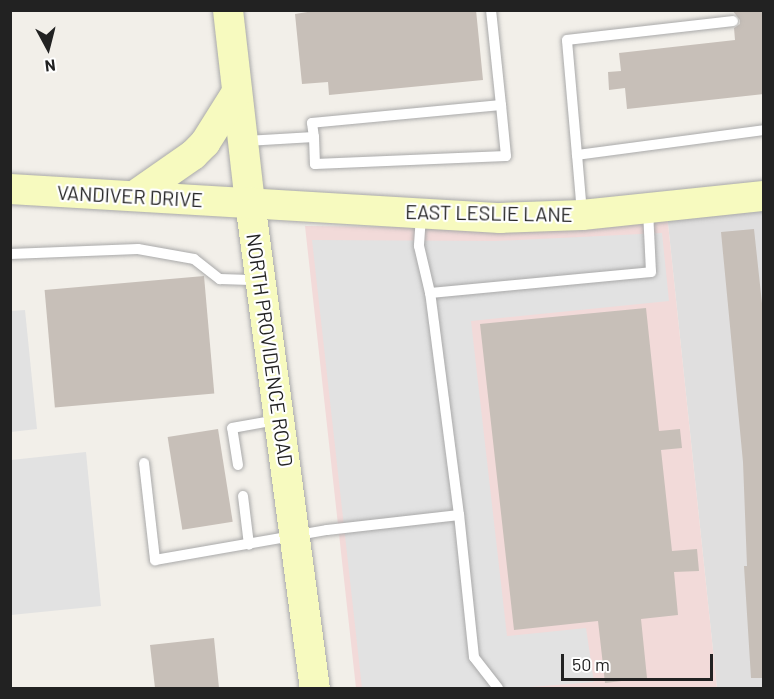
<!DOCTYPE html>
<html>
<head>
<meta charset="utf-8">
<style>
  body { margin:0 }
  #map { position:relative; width:774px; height:699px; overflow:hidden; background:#f2efe9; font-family:Barlow,sans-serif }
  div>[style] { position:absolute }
  .residential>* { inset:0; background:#e0dfdf }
  .commercial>* { inset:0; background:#f2dad9 }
  .parking>* { inset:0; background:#e2e2e2 }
  .building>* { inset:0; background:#c7bfb8; transform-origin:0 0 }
  .roads { filter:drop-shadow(0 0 2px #a9a9a9) drop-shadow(0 0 2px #a9a9a9) }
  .lane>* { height:10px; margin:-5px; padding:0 5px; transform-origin:5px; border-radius:5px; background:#fff }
  .secondary>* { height:30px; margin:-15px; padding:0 15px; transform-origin:15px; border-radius:15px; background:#f7fabf }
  span { translate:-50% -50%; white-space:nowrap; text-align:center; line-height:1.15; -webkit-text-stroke:4.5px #fff; paint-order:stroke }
  .street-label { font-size:20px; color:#222 }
  .frame { position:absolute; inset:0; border:12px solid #222; pointer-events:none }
  .north { position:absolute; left:18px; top:18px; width:60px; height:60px; -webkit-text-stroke:4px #fff; paint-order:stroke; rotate:173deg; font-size:16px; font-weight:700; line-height:24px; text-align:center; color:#222 }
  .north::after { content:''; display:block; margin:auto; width:21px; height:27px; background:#222; clip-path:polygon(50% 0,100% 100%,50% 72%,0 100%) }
  .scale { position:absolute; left:561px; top:654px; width:152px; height:27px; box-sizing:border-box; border:3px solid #222; border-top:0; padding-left:8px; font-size:18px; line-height:21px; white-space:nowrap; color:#222; -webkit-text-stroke:4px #fff; paint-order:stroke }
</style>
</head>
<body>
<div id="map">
  <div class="residential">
    <i style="clip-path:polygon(763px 206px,763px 688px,717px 688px,667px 214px)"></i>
  </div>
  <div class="commercial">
    <i style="clip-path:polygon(667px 214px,717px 688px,356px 688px,305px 226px,490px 228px)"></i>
  </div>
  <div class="parking">
    <i style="clip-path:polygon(662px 233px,669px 301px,471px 321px,507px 636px,586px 628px,594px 682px,518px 688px,362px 688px,312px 240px,495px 241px)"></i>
    <i style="clip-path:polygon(25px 310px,37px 429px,11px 432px,11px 311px)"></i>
    <i style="clip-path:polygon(86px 452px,101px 606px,11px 615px,11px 460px)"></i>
  </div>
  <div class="building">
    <i style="clip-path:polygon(320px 10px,476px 10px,483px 80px,329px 95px,328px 82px,302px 84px,295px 14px)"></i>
    <i style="clip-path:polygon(732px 10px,764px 10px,764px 94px,627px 109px,625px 88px,609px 90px,608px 72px,621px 71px,619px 53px,735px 40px,734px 28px,740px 24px,740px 20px)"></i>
    <i style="clip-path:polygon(754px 229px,764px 322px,764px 678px,751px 678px,744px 566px,747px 566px,743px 462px,721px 232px)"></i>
    <i style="left:204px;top:276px;width:118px;height:160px;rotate:85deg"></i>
    <i style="clip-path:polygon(646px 308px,659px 431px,680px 429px,682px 448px,661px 450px,672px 551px,697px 549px,699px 571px,674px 572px,678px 615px,641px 619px,647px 678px,605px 683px,598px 621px,514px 630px,480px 324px)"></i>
    <i style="left:218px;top:429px;width:94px;height:51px;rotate:81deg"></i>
    <i style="clip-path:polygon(214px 638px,219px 688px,155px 688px,150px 645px)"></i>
  </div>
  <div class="roads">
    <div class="lane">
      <i style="left:491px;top:10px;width:96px;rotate:84deg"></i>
      <i style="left:246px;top:141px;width:68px;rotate:-3.4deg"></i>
      <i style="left:314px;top:137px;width:27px;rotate:88deg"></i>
      <i style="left:315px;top:164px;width:191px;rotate:-2.4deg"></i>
      <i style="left:506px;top:156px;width:51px;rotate:-95.6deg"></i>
      <i style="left:501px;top:105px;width:190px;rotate:174.6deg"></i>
      <i style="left:312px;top:123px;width:14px;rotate:82deg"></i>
      <i style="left:577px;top:155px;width:115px;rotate:-95deg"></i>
      <i style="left:567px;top:40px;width:167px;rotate:-6.5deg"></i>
      <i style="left:582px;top:213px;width:58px;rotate:-94.9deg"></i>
      <i style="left:577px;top:155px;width:189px;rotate:-7.6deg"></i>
      <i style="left:421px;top:216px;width:30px;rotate:94deg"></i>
      <i style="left:419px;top:246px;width:48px;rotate:76.8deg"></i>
      <i style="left:10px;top:254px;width:128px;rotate:-2.2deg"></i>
      <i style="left:138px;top:249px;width:57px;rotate:10.1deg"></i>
      <i style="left:194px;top:259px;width:33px;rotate:38deg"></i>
      <i style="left:220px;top:279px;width:38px;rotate:2deg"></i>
      <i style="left:144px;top:463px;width:98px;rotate:83.5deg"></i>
      <i style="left:155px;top:560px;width:175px;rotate:-9.9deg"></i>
      <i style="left:327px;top:530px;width:133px;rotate:-6.5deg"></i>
      <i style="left:238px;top:465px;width:37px;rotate:-99deg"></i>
      <i style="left:232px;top:428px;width:46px;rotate:-10.1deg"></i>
      <i style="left:243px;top:496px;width:49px;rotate:83deg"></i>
      <i style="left:498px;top:688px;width:39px;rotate:-128deg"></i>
      <i style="left:474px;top:657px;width:143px;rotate:-96deg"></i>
      <i style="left:459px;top:515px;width:224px;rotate:-97.4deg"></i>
      <i style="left:430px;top:293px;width:222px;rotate:-5.4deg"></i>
      <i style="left:651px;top:272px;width:61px;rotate:-92.8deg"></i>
    </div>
    <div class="secondary">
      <i style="left:228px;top:10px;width:193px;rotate:83.5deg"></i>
      <i style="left:250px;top:202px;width:490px;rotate:82.4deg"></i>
      <i style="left:10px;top:189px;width:491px;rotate:3.4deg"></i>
      <i style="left:500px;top:218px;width:82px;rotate:-2.1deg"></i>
      <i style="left:582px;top:215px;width:183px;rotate:-6deg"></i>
      <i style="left:134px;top:196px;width:72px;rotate:-34.8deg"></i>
      <i style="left:193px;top:155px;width:17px;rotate:-45deg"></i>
      <i style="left:205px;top:143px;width:60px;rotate:-57.9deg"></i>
    </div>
  </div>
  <div class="street-label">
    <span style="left:130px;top:196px;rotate:3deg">VANDIVER DRIVE</span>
    <span style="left:489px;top:213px;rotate:1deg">EAST LESLIE LANE</span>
    <span style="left:270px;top:350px;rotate:82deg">NORTH PROVIDENCE ROAD</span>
  </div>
  <div class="frame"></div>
  <div class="north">N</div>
  <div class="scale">50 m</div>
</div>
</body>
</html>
